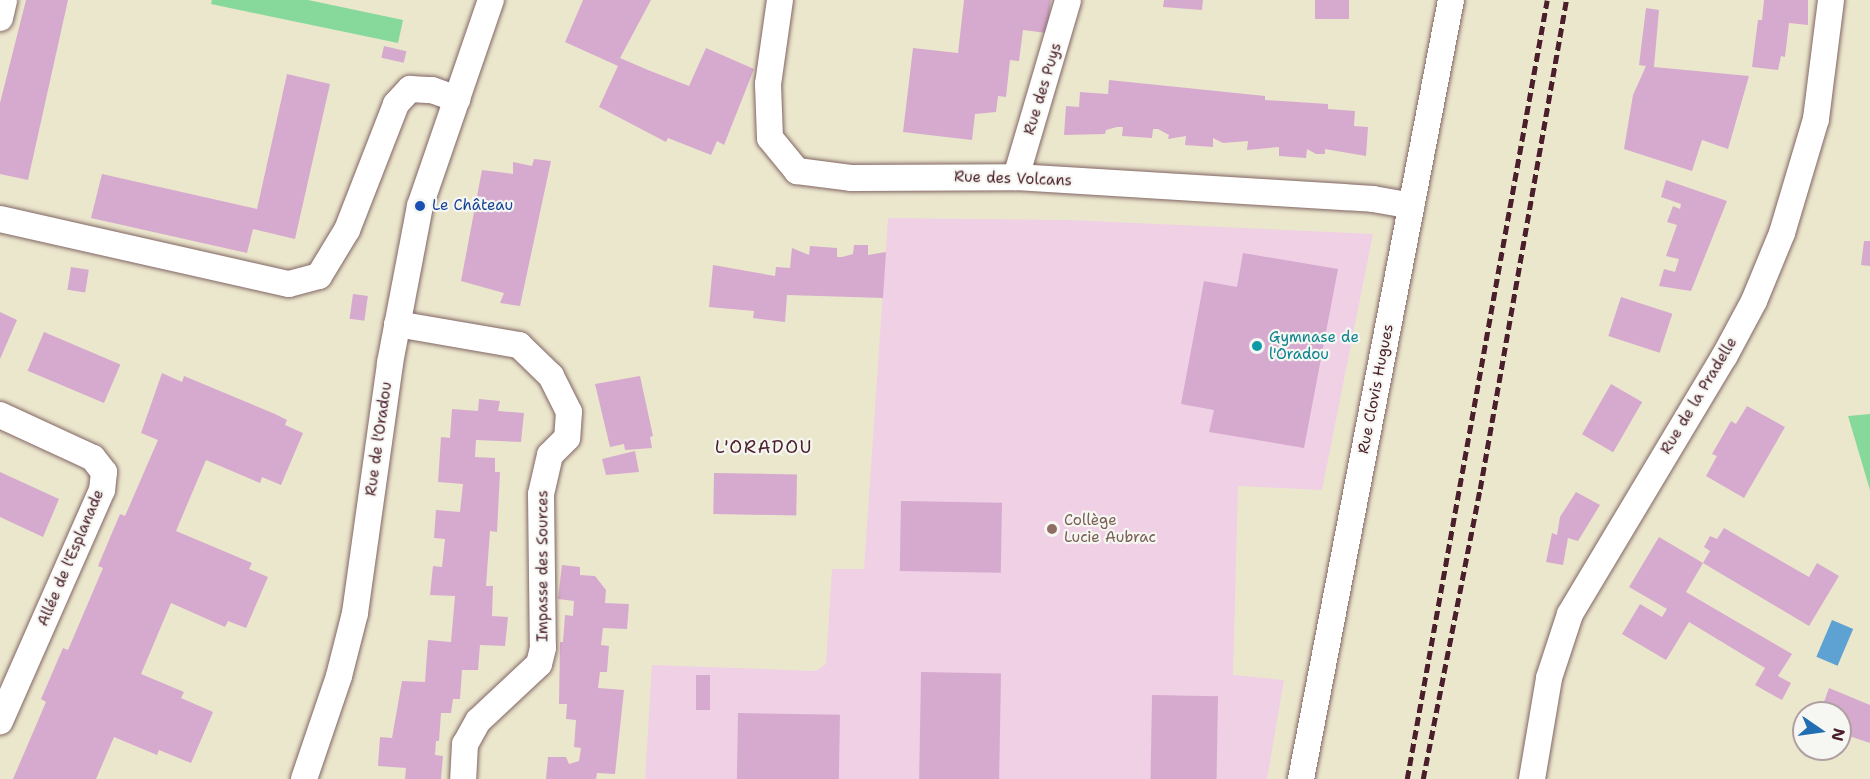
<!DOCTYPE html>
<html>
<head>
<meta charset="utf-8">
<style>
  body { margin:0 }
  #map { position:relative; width:1870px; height:779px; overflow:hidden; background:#ebe7cd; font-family:"Shantell Sans",sans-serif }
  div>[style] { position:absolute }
  .built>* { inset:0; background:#f0d0e5 }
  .green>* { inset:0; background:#86d99a }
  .water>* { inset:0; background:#5da2d2; transform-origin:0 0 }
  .building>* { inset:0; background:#d6aace; transform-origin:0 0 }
  .roads { filter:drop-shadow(0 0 2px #826564) drop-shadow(0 0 2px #826564) }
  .minor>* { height:26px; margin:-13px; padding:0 13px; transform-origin:13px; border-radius:13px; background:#fff }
  .rail>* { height:4.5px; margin-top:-2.25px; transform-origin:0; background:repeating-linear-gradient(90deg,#4a1f2b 0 9px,transparent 0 13.5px) }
  .dots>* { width:16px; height:16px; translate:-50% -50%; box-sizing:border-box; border:3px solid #f6f6f2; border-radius:50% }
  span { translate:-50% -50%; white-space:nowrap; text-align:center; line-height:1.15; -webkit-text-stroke:4.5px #f6f6f2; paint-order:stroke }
  .street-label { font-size:15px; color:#4a1f2b }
  .transit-label { font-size:15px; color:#164399 }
  .left { translate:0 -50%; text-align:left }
  .culture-label { font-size:15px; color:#0d838f }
  .education-label { font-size:15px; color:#785e54 }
  .quarter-label { font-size:18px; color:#4a1f2b; letter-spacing:1.5px }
  .north { position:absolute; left:1792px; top:701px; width:60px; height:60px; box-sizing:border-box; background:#f6f6f2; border:2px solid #b1a0a2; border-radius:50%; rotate:103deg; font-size:16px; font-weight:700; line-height:24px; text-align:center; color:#4a1f2b }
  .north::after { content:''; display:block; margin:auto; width:21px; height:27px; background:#1f6fb2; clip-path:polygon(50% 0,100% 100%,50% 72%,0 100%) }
</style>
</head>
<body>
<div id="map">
  <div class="built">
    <i style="clip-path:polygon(888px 218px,1069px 220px,1373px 234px,1322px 490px,1238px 486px,1233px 675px,1284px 680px,1267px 779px,645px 779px,652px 665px,816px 671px,826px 664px,832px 569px,864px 569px)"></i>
  </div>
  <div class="green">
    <i style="clip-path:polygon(212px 0,308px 0,403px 20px,398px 43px,211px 4px)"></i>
    <i style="clip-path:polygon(1870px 414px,1870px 490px,1848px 416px)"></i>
  </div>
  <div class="water">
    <i style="left:1832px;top:620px;width:23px;height:40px;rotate:23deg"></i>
  </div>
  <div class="building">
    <i style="clip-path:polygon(26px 0,68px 0,28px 180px,0 174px,0 103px)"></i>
    <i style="clip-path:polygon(583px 0,651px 0,620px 58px,648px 70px,689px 86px,706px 48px,754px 69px,724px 145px,717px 141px,711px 155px,668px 138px,666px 142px,599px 107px,618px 66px,565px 42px)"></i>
    <i style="clip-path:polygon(964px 0,1051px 0,1047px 33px,1023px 30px,1019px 61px,1010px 60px,1006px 97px,998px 96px,996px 112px,975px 114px,972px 140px,903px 132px,913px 48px,958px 53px)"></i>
    <i style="clip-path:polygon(1164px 0,1203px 0,1202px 10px,1163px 7px)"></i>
    <i style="left:1315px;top:0;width:34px;height:19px"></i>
    <i style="clip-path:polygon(1764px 0,1808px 0,1808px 25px,1789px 23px,1785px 57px,1781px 56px,1778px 70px,1752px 67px,1758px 20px,1762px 20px)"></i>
    <i style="clip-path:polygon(1646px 8px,1659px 10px,1654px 67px,1749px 76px,1728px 149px,1702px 140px,1692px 171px,1624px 149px,1633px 95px,1646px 66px,1639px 65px)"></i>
    <i style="left:384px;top:46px;width:23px;height:12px;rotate:13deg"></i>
    <i style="clip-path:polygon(287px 74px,330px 84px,295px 239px,253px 229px,247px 253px,91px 218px,102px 174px,257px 209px)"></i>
    <i style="clip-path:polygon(1109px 80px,1265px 96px,1265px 100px,1328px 104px,1328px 109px,1355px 111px,1354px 126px,1368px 127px,1366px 156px,1325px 149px,1325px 154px,1316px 154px,1307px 149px,1306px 158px,1279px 156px,1279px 147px,1247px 150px,1248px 141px,1223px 143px,1213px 138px,1213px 147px,1185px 145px,1186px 136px,1168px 139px,1169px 135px,1158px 129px,1153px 129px,1152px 138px,1122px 136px,1123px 127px,1117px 127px,1106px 130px,1105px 134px,1064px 135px,1066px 106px,1079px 107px,1080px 92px,1108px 94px)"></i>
    <i style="clip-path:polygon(534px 159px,551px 161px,520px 306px,500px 303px,504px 293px,461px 281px,482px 170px,513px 174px,513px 162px,532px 166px)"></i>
    <i style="clip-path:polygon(1666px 180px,1727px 201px,1691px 291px,1659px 286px,1664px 269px,1675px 272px,1679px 259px,1666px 256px,1677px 225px,1667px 222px,1673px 206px,1680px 209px,1681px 204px,1661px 197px)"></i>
    <i style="clip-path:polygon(1864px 241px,1870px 241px,1870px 266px,1861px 265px)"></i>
    <i style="clip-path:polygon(854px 245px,868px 245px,868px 255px,886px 252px,883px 298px,787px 295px,785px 322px,753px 318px,754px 311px,709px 307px,713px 265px,775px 276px,776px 267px,790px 268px,792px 248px,809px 255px,810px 246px,837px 248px,837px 257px,842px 257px,853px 254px)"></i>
    <i style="clip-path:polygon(1243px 253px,1338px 269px,1304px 448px,1209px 432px,1214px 410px,1181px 404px,1204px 281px,1237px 287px)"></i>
    <i style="left:71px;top:267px;width:18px;height:23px;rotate:9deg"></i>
    <i style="left:353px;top:294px;width:15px;height:25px;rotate:8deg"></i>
    <i style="left:1621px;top:297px;width:54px;height:41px;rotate:18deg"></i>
    <i style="clip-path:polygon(0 312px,17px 320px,0 359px)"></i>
    <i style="left:44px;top:332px;width:83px;height:42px;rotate:23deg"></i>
    <i style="clip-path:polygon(162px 373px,182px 382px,184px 376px,275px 414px,287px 420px,285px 425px,303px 433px,281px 485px,262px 477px,260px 483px,206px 460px,176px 531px,252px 563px,249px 569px,268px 577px,246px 628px,228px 621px,225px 627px,171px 603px,141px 674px,184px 692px,181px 698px,213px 712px,191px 763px,159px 750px,157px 755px,114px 737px,96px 779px,13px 779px,46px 702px,41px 699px,63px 648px,68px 650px,103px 568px,98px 566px,120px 514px,125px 516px,158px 440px,141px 433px)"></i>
    <i style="clip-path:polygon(640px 376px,653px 436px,650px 437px,652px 448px,625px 450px,624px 444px,610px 447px,595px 384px)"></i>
    <i style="left:1611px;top:384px;width:36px;height:58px;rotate:30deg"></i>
    <i style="clip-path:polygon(479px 399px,500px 401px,498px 411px,524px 413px,521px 442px,476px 440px,475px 457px,495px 458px,495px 472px,500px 472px,497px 532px,490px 531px,486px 586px,493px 586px,492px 616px,508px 617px,505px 646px,480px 645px,478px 670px,462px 670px,460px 699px,453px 699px,451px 713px,441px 713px,439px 741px,436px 741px,435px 755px,443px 756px,441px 779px,405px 779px,406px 768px,378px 766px,380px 737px,392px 738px,402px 681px,425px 682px,428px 640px,451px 642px,455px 596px,430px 595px,433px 566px,442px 567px,445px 539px,434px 538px,436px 510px,460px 512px,463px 484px,438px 482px,441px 437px,450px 438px,452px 409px,478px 411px)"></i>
    <i style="clip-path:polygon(1747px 406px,1785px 427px,1744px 498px,1706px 476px,1717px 456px,1712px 454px,1731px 421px,1736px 424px)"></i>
    <i style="clip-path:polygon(635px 451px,639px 472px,606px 475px,602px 459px)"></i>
    <i style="clip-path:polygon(0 472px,59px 499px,43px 537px,0 517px)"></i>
    <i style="left:714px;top:473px;width:83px;height:41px;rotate:1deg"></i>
    <i style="clip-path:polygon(1576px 492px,1600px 505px,1578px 541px,1568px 538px,1563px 565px,1546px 562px,1552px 533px,1557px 535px,1560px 517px)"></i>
    <i style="left:901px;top:501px;width:101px;height:70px;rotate:1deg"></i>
    <i style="clip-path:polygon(1724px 528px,1809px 577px,1817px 563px,1839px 576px,1809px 626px,1703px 563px,1710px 551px,1704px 547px,1710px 536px,1717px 539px)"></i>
    <i style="clip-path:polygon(1659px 537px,1703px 563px,1686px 592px,1792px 654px,1778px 676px,1791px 683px,1782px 700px,1755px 685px,1765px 668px,1689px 622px,1666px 660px,1622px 634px,1640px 604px,1662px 617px,1667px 609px,1629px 587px)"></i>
    <i style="clip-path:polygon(562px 565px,580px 567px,580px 575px,595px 576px,606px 590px,605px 603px,629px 604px,627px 629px,603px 628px,601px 645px,609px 646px,607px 672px,600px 672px,598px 688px,624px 690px,615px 774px,597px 773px,596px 779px,546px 779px,548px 757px,566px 757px,569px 764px,579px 761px,581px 748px,574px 747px,576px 720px,566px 719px,567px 704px,559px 704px,560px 642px,563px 642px,565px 615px,573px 616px,574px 601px,558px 599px)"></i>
    <i style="left:921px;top:672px;width:80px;height:107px;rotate:1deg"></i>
    <i style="left:696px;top:675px;width:14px;height:35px"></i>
    <i style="clip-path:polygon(1829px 688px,1870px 705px,1870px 743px,1840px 733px,1840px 713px,1820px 713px)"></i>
    <i style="left:1152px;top:695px;width:66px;height:84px;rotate:1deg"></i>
    <i style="left:738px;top:713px;width:102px;height:66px;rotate:1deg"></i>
  </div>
  <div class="roads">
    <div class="minor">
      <i style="left:780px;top:0;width:85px;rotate:98.1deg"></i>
      <i style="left:768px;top:84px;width:54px;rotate:87.9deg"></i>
      <i style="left:770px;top:138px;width:43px;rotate:50.7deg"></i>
      <i style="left:797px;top:171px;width:54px;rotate:7.4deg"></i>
      <i style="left:851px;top:178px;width:165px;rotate:-0.3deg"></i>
      <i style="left:1016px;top:177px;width:358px;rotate:3.5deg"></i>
      <i style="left:1373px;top:199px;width:39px;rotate:10deg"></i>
      <i style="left:0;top:18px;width:18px;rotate:-77deg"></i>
      <i style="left:1016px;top:177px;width:184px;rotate:-73.6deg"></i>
      <i style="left:0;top:219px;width:296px;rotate:12.7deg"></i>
      <i style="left:289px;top:284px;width:31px;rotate:-15deg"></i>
      <i style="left:319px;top:276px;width:54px;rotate:-58.7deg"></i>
      <i style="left:347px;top:230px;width:135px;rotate:-68.7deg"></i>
      <i style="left:396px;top:104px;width:21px;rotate:-47deg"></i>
      <i style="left:410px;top:89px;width:22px;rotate:3deg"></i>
      <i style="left:432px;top:90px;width:27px;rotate:20deg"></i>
      <i style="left:397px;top:324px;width:124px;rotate:9.8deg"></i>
      <i style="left:519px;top:345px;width:45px;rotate:44.1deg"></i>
      <i style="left:551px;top:376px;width:40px;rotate:63.4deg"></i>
      <i style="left:569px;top:412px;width:26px;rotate:94deg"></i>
      <i style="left:567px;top:438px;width:24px;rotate:135deg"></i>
      <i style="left:550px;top:455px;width:40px;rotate:103deg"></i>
      <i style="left:541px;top:494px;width:154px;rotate:89.3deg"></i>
      <i style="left:543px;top:648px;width:16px;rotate:104deg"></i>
      <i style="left:539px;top:664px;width:83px;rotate:136.9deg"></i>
      <i style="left:478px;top:721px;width:26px;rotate:119deg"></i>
      <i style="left:465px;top:744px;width:35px;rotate:93deg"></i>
      <i style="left:0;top:415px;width:102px;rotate:24.8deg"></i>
      <i style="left:93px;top:458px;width:18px;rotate:52deg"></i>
      <i style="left:104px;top:472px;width:18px;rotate:96deg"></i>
      <i style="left:102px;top:490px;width:253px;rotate:113.8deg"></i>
      <i style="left:304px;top:779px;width:109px;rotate:-71.2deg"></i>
      <i style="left:339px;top:676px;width:65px;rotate:-75.7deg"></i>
      <i style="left:355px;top:613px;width:252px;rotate:-82deg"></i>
      <i style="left:390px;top:363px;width:160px;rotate:-79.2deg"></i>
      <i style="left:420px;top:206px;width:218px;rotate:-71deg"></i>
      <i style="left:1301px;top:779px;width:793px;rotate:-79.1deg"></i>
      <i style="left:1532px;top:779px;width:102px;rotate:-80.4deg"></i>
      <i style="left:1549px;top:678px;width:67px;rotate:-71.8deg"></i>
      <i style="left:1570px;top:614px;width:300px;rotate:-59.1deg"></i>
      <i style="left:1724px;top:357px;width:64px;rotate:-61.8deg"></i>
      <i style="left:1754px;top:301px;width:74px;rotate:-67.6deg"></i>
      <i style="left:1782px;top:233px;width:119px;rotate:-73.4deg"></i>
      <i style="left:1816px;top:119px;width:120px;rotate:-82.8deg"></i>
    </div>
  </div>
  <div class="rail">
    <i style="left:1407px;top:779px;width:791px;rotate:-79.81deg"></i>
    <i style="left:1423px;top:779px;width:296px;rotate:-78.9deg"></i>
    <i style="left:1480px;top:489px;width:497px;rotate:-80deg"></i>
  </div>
  <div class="dots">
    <i style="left:420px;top:206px;background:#1a4fb4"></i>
    <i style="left:1257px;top:346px;background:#0f9aa8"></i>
    <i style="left:1052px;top:529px;background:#8d6e63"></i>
  </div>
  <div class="street-label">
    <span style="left:1043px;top:89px;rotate:-73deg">Rue des Puys</span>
    <span style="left:1013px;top:179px;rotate:2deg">Rue des Volcans</span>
    <span style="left:1376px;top:389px;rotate:-79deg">Rue Clovis Hugues</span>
    <span style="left:1699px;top:396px;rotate:-59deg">Rue de la Pradelle</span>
    <span style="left:379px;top:439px;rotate:-82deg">Rue de l'Oradou</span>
    <span style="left:71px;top:558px;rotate:-67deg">Allée de l'Esplanade</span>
    <span style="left:543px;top:566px;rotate:-90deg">Impasse des Sources</span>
  </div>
  <div class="transit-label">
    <span class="left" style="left:432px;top:206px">Le Château</span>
  </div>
  <div class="culture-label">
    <span class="left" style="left:1269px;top:346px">Gymnase de<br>l'Oradou</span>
  </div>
  <div class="education-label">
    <span class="left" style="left:1064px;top:529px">Collège<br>Lucie Aubrac</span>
  </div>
  <div class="quarter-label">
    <span style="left:764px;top:447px">L'ORADOU</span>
  </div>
  <div class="north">N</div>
</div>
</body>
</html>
